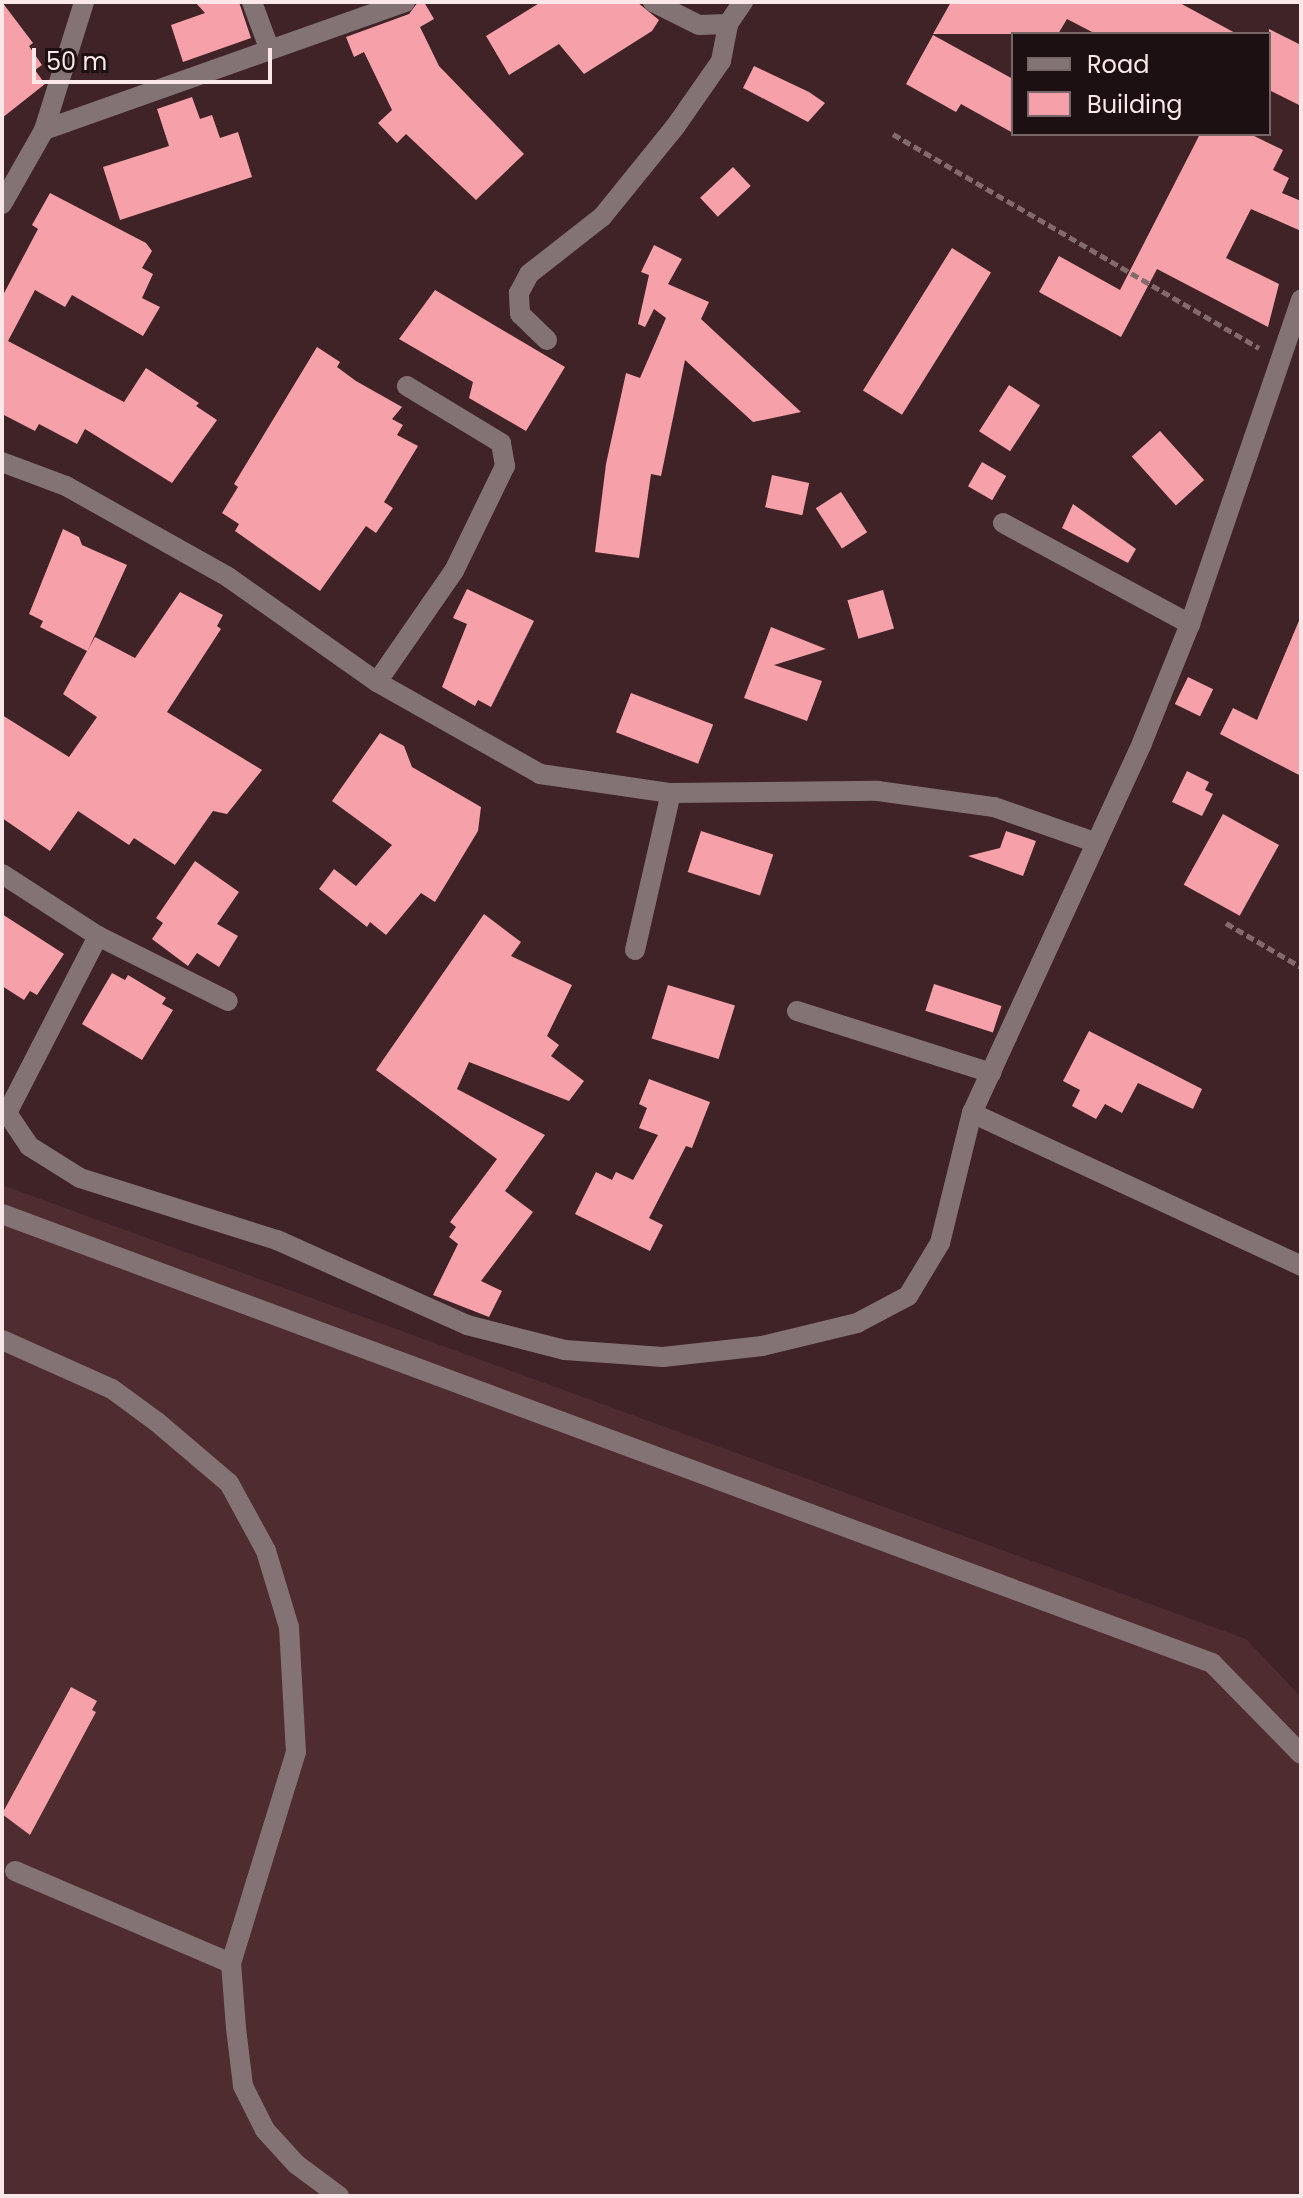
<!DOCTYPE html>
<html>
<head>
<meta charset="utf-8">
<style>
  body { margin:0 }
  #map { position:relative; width:1303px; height:2198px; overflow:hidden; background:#3f2326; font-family:Poppins,sans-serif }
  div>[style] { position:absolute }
  .built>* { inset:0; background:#4e2c30 }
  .building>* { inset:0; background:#f6a1a9; transform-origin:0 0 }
  .path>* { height:5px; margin-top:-2.5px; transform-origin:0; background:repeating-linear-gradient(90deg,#836a6c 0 8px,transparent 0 12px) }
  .minor>* { height:20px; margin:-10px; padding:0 10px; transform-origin:10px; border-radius:10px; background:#837374 }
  span { translate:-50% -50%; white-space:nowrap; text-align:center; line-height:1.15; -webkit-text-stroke:8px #1d1012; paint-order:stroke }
  .frame { position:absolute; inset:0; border:4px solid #fae7e8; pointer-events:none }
  .legend { position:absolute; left:1011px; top:32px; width:260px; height:104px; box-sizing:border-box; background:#1d1012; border:2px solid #756668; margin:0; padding:10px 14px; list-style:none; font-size:24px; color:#fae7e8 }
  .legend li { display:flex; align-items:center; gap:16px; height:40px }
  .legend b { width:40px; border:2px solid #756668 }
  .scale { position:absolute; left:32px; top:48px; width:240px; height:36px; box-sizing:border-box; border:4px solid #fae7e8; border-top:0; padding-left:10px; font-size:24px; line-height:28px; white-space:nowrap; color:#fae7e8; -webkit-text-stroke:6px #1d1012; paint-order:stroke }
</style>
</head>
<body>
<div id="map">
  <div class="built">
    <i style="clip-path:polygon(2px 1185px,1246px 1639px,1301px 1697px,1301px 2196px,2px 2196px)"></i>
  </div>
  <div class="building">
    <i style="clip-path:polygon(2px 2px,33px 43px,29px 46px,42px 65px,35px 70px,45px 84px,2px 118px)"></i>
    <i style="clip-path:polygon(195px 2px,239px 2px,251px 38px,183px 62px,171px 25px,205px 13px)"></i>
    <i style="clip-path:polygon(418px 2px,424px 2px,434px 19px,420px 27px,439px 66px,524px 154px,476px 200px,406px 134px,397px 143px,378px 123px,392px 110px,364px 52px,354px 57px,346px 37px,409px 14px)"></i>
    <i style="clip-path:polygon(541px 2px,637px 2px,659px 20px,652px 31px,584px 74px,559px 44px,509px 75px,486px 36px)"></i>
    <i style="clip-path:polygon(951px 2px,1178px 2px,1237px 34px,1096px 34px,1067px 19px,1058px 34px,933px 34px)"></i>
    <i style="clip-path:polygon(1269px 29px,1301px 45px,1301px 106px,1269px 90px)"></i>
    <i style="clip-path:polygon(933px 35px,1013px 79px,1013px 133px,961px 104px,956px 112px,906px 84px)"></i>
    <i style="clip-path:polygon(754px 66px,809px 92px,825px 103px,808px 122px,747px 90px,743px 88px)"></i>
    <i style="clip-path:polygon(192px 97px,200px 119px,212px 115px,220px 138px,238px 132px,252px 177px,120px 220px,103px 167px,169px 146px,157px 109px)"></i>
    <i style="clip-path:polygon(1200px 134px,1250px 134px,1283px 150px,1273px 170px,1289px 178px,1282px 193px,1301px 201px,1301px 231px,1251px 209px,1226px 258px,1279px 284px,1268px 327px,1157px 269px,1121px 337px,1039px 292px,1059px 256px,1120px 290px)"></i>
    <i style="left:733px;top:167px;width:26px;height:45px;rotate:47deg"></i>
    <i style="clip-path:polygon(50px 193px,146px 243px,152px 251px,142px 268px,153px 274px,142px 298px,160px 307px,143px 336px,72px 295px,65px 307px,35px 290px,8px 341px,124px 402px,146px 368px,199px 403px,196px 406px,217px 420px,172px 483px,85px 429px,77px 444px,39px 424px,35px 431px,2px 414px,2px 297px,38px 229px,32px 225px)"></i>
    <i style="clip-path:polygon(654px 245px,682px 259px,668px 284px,709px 302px,701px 319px,801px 412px,753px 422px,685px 360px,661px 476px,651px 474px,639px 558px,595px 552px,606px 464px,626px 373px,640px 378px,666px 318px,654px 309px,645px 327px,638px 324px,649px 275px,641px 272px)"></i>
    <i style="left:952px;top:248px;width:46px;height:168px;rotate:32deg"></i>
    <i style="clip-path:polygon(435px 290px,565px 367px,526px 431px,469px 398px,473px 382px,399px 339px)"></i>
    <i style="clip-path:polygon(317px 347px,340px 362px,337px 367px,356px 381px,402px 407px,392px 419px,403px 425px,397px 435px,418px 446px,384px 502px,393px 508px,376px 533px,366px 526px,320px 591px,235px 531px,239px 524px,222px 513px,238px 487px,234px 484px)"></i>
    <i style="left:1009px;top:385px;width:37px;height:55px;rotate:33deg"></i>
    <i style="left:1160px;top:431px;width:66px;height:38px;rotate:48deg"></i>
    <i style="left:982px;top:462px;width:28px;height:28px;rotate:30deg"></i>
    <i style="left:772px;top:475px;width:38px;height:33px;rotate:12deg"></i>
    <i style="left:841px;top:492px;width:48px;height:30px;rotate:57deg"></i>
    <i style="clip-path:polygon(1073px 504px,1136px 549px,1128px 563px,1062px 528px)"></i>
    <i style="clip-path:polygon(63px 529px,79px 537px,82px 545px,127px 565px,88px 650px,95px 637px,135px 658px,180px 592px,223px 615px,217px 626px,221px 629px,167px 712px,262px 770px,227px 814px,213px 811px,175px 865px,134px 838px,129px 845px,78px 811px,50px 851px,2px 818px,2px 715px,69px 757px,97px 717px,63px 694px,87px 651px,40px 627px,43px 621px,29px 614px)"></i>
    <i style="clip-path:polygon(467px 589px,534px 621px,491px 707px,478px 700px,475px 706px,442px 687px,467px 624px,453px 618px)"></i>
    <i style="left:883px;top:590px;width:40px;height:37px;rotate:74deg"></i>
    <i style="clip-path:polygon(1301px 616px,1301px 776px,1220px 734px,1233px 708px,1257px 720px)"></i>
    <i style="clip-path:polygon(771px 627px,826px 649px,774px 665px,822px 681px,807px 721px,744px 698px)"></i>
    <i style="left:1188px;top:677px;width:28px;height:30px;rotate:26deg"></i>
    <i style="left:631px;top:693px;width:88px;height:42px;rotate:21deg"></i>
    <i style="clip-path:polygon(380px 733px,404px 746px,412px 767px,481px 807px,478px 831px,435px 902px,421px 893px,386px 935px,370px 922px,367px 927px,319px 889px,334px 869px,356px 886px,392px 845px,332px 801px)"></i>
    <i style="clip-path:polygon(1187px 771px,1209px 782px,1205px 790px,1213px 794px,1202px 816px,1172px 802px)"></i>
    <i style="left:1223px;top:814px;width:64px;height:81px;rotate:29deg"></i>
    <i style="left:701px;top:831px;width:76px;height:43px;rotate:18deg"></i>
    <i style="clip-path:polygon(1006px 831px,1036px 841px,1023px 876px,968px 856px,1000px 848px)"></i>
    <i style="clip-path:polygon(195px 861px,239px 892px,217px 924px,238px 936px,219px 967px,197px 953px,188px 966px,152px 939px,163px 923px,156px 918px)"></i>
    <i style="clip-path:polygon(2px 914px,64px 954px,37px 995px,30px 991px,24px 1000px,2px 986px)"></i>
    <i style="clip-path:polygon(484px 914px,521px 942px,511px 956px,572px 985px,547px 1036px,559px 1045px,551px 1056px,584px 1081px,569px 1101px,469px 1062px,457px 1089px,545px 1135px,505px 1191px,533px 1212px,481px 1281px,502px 1291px,489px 1317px,433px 1295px,458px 1244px,449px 1237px,456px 1227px,450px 1222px,497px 1159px,376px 1070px)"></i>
    <i style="clip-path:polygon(112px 973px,125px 980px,128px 975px,166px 998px,162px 1004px,173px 1010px,142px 1060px,82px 1024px)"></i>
    <i style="left:934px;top:984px;width:71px;height:28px;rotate:18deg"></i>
    <i style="left:668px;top:985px;width:70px;height:56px;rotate:17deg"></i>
    <i style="clip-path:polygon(1089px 1031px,1202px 1089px,1193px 1109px,1138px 1083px,1122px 1113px,1105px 1104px,1096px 1119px,1072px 1106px,1080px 1090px,1063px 1081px)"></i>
    <i style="clip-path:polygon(649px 1079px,710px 1102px,692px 1148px,686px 1146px,649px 1218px,663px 1225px,650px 1251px,575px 1214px,596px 1172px,612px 1180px,616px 1172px,633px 1180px,658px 1135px,639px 1128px,647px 1108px,639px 1104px)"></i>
    <i style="clip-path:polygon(71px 1687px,97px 1701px,92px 1710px,96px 1712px,30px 1835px,2px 1814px)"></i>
  </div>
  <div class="path">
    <i style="left:893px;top:134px;width:424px;rotate:30.3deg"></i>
    <i style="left:1226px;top:923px;width:87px;rotate:30.4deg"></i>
  </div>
  <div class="minor">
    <i style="left:252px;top:2px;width:49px;rotate:69.7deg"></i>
    <i style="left:653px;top:2px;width:51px;rotate:26.6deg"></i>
    <i style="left:699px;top:25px;width:29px;rotate:-2deg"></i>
    <i style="left:728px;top:24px;width:27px;rotate:-56deg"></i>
    <i style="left:44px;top:130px;width:383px;rotate:-19.5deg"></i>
    <i style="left:2px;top:204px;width:85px;rotate:-60.4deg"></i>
    <i style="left:44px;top:130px;width:134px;rotate:-72.6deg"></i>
    <i style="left:547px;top:340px;width:37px;rotate:-136deg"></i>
    <i style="left:520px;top:314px;width:21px;rotate:-93deg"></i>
    <i style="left:519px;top:293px;width:21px;rotate:-62deg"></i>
    <i style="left:529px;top:274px;width:93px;rotate:-38deg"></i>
    <i style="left:602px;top:217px;width:116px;rotate:-51deg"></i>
    <i style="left:675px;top:127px;width:80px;rotate:-55.1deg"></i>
    <i style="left:721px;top:61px;width:38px;rotate:-79deg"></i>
    <i style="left:2px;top:462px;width:68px;rotate:20.6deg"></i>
    <i style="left:66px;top:486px;width:186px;rotate:29.3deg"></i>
    <i style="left:228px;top:577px;width:182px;rotate:35.2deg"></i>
    <i style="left:377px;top:682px;width:187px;rotate:29.4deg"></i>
    <i style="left:540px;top:774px;width:132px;rotate:8.3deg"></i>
    <i style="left:671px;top:793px;width:207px;rotate:-0.6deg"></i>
    <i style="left:878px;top:791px;width:117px;rotate:7.9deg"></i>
    <i style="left:994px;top:807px;width:106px;rotate:19.3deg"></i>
    <i style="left:1003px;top:523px;width:213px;rotate:28.4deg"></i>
    <i style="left:377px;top:682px;width:135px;rotate:-55.3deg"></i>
    <i style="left:454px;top:571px;width:117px;rotate:-64.1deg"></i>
    <i style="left:505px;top:466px;width:23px;rotate:-100deg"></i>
    <i style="left:501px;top:443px;width:110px;rotate:-148.8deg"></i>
    <i style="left:2px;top:874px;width:114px;rotate:32.9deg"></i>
    <i style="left:98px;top:936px;width:145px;rotate:26.6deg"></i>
    <i style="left:98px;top:936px;width:199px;rotate:117.2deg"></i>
    <i style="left:7px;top:1113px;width:40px;rotate:56deg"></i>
    <i style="left:29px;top:1146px;width:60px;rotate:32.1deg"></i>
    <i style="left:80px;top:1178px;width:207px;rotate:17.5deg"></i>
    <i style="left:277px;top:1240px;width:208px;rotate:24.1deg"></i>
    <i style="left:467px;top:1325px;width:101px;rotate:14.3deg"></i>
    <i style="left:565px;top:1350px;width:98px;rotate:4.1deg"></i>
    <i style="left:663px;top:1357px;width:100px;rotate:-6.3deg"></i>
    <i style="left:762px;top:1346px;width:98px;rotate:-13.6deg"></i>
    <i style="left:857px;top:1323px;width:58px;rotate:-27.9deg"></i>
    <i style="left:908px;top:1296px;width:62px;rotate:-58.9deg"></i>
    <i style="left:940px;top:1243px;width:134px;rotate:-76.2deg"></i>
    <i style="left:972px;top:1113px;width:407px;rotate:-65.3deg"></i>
    <i style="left:1142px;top:743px;width:128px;rotate:-68deg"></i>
    <i style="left:1190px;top:624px;width:343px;rotate:-71.1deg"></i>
    <i style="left:635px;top:950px;width:161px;rotate:-77.1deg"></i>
    <i style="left:797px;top:1011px;width:204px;rotate:17.7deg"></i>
    <i style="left:972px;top:1113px;width:363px;rotate:24.9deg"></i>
    <i style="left:2px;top:1214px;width:1291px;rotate:20.36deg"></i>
    <i style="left:1212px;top:1663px;width:127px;rotate:45.6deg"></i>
    <i style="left:2px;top:1340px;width:120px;rotate:24deg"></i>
    <i style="left:112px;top:1389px;width:56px;rotate:36.3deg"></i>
    <i style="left:157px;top:1422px;width:94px;rotate:40.3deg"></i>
    <i style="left:229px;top:1483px;width:77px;rotate:61.4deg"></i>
    <i style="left:266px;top:1551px;width:79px;rotate:73.2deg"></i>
    <i style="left:289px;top:1627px;width:125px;rotate:86.8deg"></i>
    <i style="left:296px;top:1752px;width:221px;rotate:107.1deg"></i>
    <i style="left:231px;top:1963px;width:65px;rotate:85.6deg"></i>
    <i style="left:236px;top:2028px;width:58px;rotate:83.1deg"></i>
    <i style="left:243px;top:2086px;width:49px;rotate:63.4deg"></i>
    <i style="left:265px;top:2130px;width:46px;rotate:47.6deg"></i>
    <i style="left:296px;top:2164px;width:54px;rotate:36.7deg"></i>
    <i style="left:15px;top:1871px;width:235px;rotate:23.1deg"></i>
  </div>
  <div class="frame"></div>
  <ul class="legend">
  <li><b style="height:10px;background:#837374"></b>Road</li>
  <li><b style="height:22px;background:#f6a1a9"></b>Building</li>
  </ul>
  <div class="scale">50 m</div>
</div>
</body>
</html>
